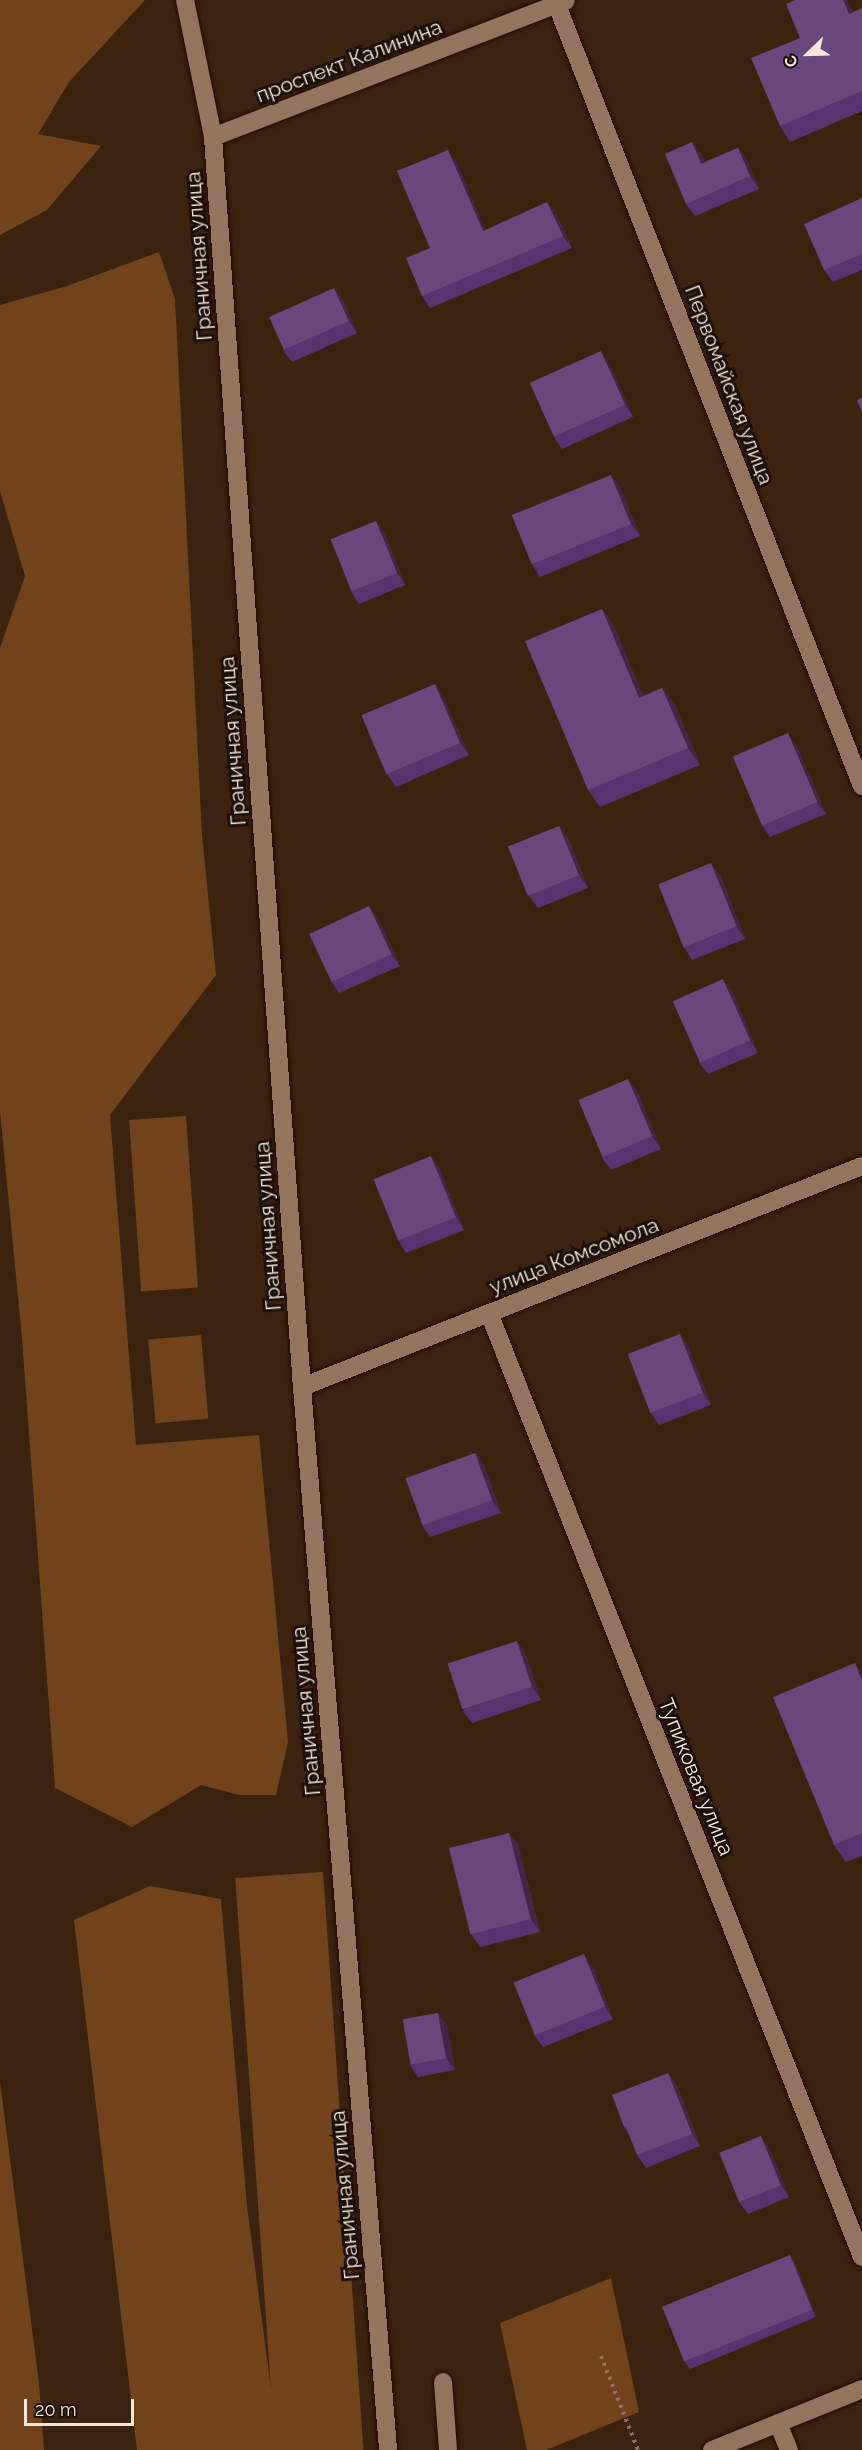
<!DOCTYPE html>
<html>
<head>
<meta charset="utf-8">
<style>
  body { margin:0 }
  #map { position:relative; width:862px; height:2450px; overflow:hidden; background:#3c2310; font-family:Raleway,sans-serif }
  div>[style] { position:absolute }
  .green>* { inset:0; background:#72421b; transform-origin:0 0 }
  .path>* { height:4px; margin-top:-2px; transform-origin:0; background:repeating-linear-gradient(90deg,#8a7464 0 3px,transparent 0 7.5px) }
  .roads { filter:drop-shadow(0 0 2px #220b00) drop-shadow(0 0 2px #220b00) }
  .minor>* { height:18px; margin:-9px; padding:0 9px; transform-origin:9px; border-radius:9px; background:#92745f }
  .wall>* { inset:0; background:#583370 }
  .shaded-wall>* { inset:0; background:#462445 }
  .building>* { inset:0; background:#69467c; transform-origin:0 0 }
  span { translate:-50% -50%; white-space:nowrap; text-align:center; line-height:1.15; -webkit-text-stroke:6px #1b1008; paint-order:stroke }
  .street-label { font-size:21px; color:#f8e7db }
  .north { position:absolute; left:778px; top:24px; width:60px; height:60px; -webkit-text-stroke:4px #1b1008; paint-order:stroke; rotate:247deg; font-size:16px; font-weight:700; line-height:24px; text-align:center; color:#f8e7db }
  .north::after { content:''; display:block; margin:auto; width:21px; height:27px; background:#f8e7db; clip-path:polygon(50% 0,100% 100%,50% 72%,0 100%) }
  .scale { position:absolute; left:24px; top:2399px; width:110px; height:27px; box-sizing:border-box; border:3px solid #f8e7db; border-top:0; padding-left:8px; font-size:18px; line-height:21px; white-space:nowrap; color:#f8e7db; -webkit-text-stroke:4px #1b1008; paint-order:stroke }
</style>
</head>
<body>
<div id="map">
  <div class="green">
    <i style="clip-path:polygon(0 0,145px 0,69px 82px,38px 134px,101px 146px,47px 210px,0 235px)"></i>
    <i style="clip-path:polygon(159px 252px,175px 299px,202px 835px,216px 975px,110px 1115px,136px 1445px,259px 1435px,288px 1742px,276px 1795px,239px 1795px,201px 1785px,132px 1827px,55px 1788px,22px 1338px,0 1111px,0 648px,25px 576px,0 491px,0 305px,67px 286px)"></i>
    <i style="left:186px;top:1116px;width:172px;height:57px;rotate:86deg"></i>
    <i style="left:201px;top:1335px;width:84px;height:53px;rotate:85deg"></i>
    <i style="left:323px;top:1872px;width:580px;height:88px;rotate:86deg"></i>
    <i style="clip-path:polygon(150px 1886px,221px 1899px,247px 2206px,279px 2450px,137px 2450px,74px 1920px)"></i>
    <i style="clip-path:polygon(0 2082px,39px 2383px,44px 2450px,0 2450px)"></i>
    <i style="clip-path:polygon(611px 2278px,639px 2412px,546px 2450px,527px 2450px,500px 2323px)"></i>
  </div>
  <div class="path">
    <i style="left:601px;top:2356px;width:101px;rotate:68.5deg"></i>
  </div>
  <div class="roads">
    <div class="minor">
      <i style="left:185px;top:0;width:140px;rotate:78.4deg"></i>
      <i style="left:213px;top:137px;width:1253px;rotate:85.93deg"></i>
      <i style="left:302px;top:1387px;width:1066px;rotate:85.37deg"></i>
      <i style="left:555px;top:0;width:844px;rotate:68.67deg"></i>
      <i style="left:213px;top:137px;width:378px;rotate:-21.1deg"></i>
      <i style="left:489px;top:1313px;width:1015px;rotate:68.44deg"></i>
      <i style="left:302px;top:1387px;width:602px;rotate:-21.54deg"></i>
      <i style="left:443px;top:2382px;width:68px;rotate:85.8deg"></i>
      <i style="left:778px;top:2423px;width:29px;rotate:68deg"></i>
      <i style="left:712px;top:2450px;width:162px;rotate:-22.1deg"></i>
    </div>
  </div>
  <div class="wall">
    <i style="clip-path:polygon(795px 0,847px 0,853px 13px,862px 8px,862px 111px,790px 142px,780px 126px,800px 38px)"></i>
    <i style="clip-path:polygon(692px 142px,701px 154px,704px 162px,738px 148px,747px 160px,759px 189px,695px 216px,686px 204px)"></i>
    <i style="clip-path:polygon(456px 162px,485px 230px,556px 214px,572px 248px,430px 308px,422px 296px,430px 248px)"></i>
    <i style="clip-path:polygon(862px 198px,862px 270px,833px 282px,824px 270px)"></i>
    <i style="clip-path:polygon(343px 300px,357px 333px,292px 362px,283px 350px)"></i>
    <i style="clip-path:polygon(609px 364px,633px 417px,562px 449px,554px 437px)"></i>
    <i style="clip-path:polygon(620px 487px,640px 536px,540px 577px,532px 564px)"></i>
    <i style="clip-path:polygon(384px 533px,405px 585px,359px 604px,351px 591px)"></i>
    <i style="clip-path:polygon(602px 609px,614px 626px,643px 696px,662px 688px,675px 705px,700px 765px,600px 807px,588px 790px)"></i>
    <i style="clip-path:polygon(443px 697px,469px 755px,396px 787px,387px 774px)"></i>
    <i style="clip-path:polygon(796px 745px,826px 814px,770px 837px,762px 825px)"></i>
    <i style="clip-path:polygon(559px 826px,568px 838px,588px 888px,538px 908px,529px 896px)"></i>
    <i style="clip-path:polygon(720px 875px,745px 939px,692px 960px,684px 947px)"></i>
    <i style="clip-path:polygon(378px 918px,400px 966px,339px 993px,331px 981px)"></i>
    <i style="clip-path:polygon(732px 991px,758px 1053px,708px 1074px,699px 1062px)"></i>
    <i style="clip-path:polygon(637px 1091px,661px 1149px,611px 1170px,602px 1158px)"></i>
    <i style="clip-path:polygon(439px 1168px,464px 1230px,406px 1253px,398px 1240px)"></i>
    <i style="clip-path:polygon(688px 1346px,711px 1405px,659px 1425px,651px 1413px)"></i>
    <i style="clip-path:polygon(475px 1453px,484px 1465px,501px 1513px,430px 1537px,422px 1525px)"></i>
    <i style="clip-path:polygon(525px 1653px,541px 1700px,472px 1723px,463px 1711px)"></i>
    <i style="clip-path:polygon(855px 1663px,862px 1674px,862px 1856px,846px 1862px,834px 1845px)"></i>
    <i style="clip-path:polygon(509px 1833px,518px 1845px,540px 1932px,480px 1947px,471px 1934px)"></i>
    <i style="clip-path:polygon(592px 1966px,613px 2019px,543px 2047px,534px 2035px)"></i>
    <i style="clip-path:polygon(447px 2025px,455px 2070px,418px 2077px,410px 2065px)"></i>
    <i style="clip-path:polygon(668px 2073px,677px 2086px,700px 2146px,646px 2168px,637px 2155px,630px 2137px,624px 2127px)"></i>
    <i style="clip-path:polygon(769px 2148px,789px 2197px,748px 2214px,739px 2202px)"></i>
    <i style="clip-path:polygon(794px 2261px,816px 2317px,690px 2369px,685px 2362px)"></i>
  </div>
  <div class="shaded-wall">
    <i style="clip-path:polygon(843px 0,847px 0,860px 30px,849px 14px)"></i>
    <i style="clip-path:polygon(692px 142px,701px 154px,710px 176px,701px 164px)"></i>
    <i style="clip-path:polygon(738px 148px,747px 160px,759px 189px,750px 176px)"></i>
    <i style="clip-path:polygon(448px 150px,456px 162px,491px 243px,483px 231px)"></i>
    <i style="clip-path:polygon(547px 202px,556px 214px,572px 248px,563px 236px)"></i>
    <i style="clip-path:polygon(334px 288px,343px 300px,357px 333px,349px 321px)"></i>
    <i style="clip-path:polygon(601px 351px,609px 364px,633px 417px,625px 405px)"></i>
    <i style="clip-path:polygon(611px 475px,620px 487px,640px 536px,631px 524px)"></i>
    <i style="clip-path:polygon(376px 521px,384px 533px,405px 585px,397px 573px)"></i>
    <i style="clip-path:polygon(602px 609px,614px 626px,652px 715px,639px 698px)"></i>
    <i style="clip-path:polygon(435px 684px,443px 697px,469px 755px,460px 743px)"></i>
    <i style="clip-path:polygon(662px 688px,675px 705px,700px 765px,688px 748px)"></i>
    <i style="clip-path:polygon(788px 733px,796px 745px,826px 814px,817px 802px)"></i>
    <i style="clip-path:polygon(559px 826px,568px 838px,588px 888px,579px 875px)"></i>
    <i style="clip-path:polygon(711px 863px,720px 875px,745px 939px,736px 926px)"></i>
    <i style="clip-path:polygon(369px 906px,378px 918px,400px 966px,391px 954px)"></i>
    <i style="clip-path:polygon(723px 979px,732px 991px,758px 1053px,750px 1040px)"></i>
    <i style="clip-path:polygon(628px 1079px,637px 1091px,661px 1149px,652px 1136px)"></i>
    <i style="clip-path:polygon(431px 1156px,439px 1168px,464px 1230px,456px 1217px)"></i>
    <i style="clip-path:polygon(680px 1334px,688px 1346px,711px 1405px,703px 1393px)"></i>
    <i style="clip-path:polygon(475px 1453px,484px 1465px,501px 1513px,492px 1500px)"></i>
    <i style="clip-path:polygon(517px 1641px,525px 1653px,541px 1700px,532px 1687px)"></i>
    <i style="clip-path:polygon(855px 1663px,862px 1674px,862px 1681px)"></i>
    <i style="clip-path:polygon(509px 1833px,518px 1845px,540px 1932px,531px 1919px)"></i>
    <i style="clip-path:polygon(584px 1954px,592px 1966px,613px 2019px,605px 2007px)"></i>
    <i style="clip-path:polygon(438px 2013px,447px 2025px,455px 2070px,446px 2058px)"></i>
    <i style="clip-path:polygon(668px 2073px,677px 2086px,700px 2146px,692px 2134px)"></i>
    <i style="clip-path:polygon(761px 2136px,769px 2148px,789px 2197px,781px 2185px)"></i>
    <i style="clip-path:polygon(790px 2255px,794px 2261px,816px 2317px,812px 2310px)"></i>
  </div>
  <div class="building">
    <i style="clip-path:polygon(795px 0,843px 0,849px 14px,862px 8px,862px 91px,780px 126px,751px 58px,800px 38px,786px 4px)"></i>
    <i style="clip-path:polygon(692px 142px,701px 164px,738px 148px,750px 176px,686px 204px,665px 154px)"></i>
    <i style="clip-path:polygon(448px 150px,483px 231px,547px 202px,563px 236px,422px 296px,406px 258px,430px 248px,397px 171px)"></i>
    <i style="clip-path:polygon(862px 198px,862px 254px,824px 270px,804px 224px)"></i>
    <i style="left:334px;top:288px;width:36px;height:71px;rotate:66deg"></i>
    <i style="left:601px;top:351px;width:59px;height:78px;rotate:66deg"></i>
    <i style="clip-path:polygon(862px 398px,862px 412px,857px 400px)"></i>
    <i style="left:611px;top:475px;width:53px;height:107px;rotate:68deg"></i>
    <i style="left:376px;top:521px;width:56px;height:49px;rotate:68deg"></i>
    <i style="clip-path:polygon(602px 609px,639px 698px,662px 688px,688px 748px,588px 790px,525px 641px)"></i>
    <i style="left:435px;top:684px;width:64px;height:80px;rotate:67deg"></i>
    <i style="left:788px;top:733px;width:75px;height:60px;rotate:67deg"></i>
    <i style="left:559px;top:826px;width:53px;height:55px;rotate:68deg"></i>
    <i style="left:711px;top:863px;width:68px;height:57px;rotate:68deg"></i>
    <i style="left:369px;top:906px;width:53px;height:66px;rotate:65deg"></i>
    <i style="left:723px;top:979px;width:67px;height:55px;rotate:66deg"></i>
    <i style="left:628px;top:1079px;width:62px;height:54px;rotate:67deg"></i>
    <i style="left:431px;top:1156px;width:66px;height:62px;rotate:68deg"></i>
    <i style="left:680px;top:1334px;width:63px;height:56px;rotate:69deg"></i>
    <i style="left:475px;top:1453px;width:50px;height:74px;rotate:70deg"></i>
    <i style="left:517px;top:1641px;width:48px;height:73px;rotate:72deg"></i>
    <i style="clip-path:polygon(855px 1663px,862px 1681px,862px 1833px,834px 1845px,773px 1697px)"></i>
    <i style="left:509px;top:1833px;width:89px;height:62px;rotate:76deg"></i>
    <i style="left:584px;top:1954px;width:57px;height:76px;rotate:68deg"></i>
    <i style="left:438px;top:2013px;width:46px;height:36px;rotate:80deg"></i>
    <i style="clip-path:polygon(668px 2073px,692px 2134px,637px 2155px,626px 2126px,624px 2127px,612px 2095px)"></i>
    <i style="left:761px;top:2136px;width:53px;height:45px;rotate:68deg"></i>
    <i style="left:790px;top:2255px;width:59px;height:138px;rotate:68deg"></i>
  </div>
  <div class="street-label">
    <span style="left:349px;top:61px;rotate:-21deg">проспект Калинина</span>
    <span style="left:199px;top:256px;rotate:-94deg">Граничная улица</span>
    <span style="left:729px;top:385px;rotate:69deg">Первомайская улица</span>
    <span style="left:233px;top:741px;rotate:-94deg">Граничная улица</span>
    <span style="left:268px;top:1226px;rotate:-94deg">Граничная улица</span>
    <span style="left:574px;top:1256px;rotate:-21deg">улица Комсомола</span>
    <span style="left:306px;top:1711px;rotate:-95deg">Граничная улица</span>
    <span style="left:696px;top:1777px;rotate:68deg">Тупиковая улица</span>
    <span style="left:345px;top:2195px;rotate:-95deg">Граничная улица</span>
  </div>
  <div class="north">С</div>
  <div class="scale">20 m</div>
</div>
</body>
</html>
